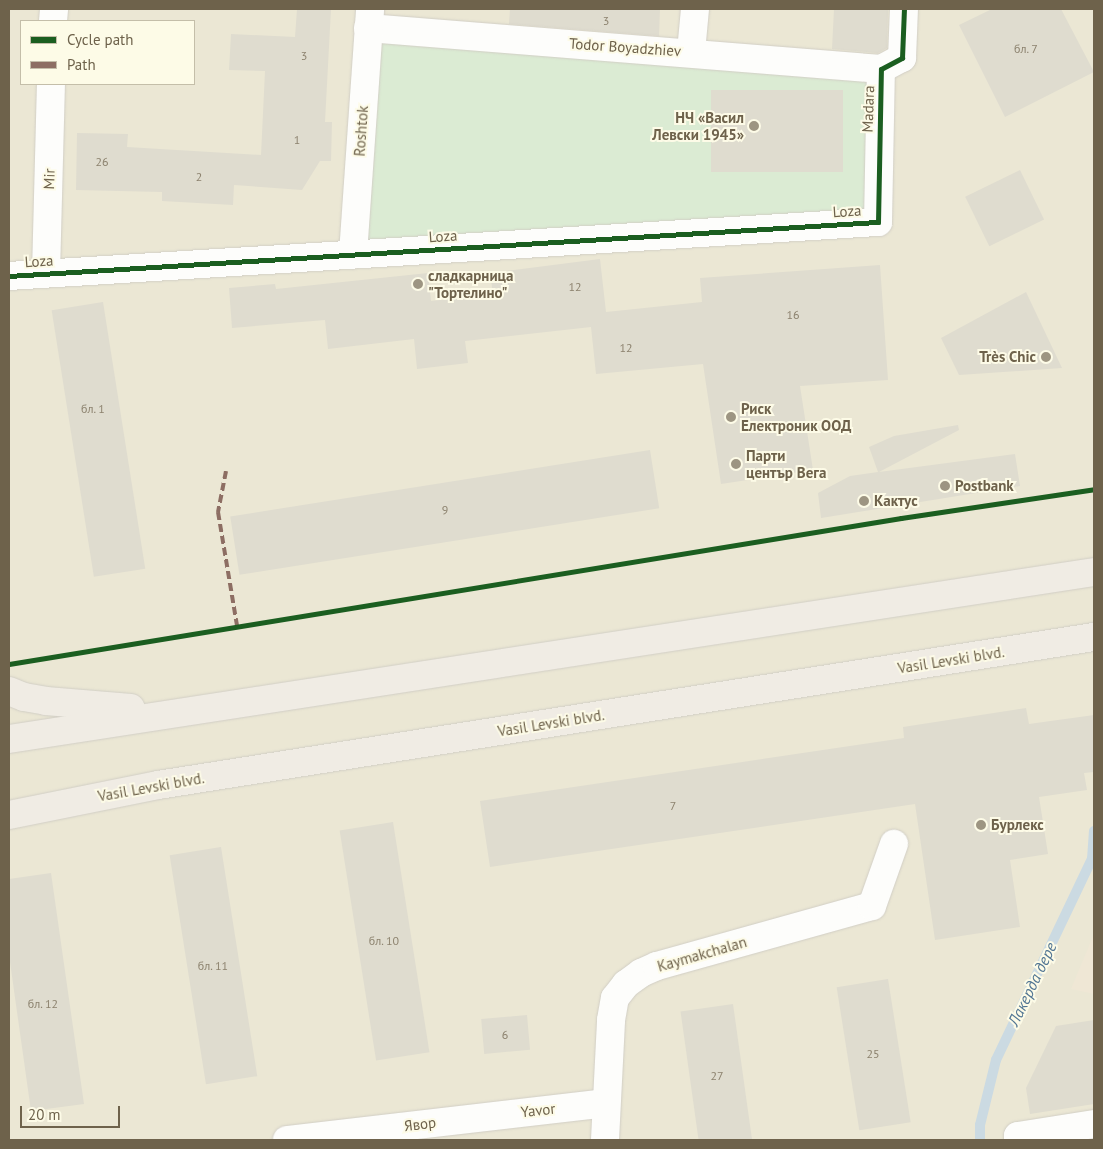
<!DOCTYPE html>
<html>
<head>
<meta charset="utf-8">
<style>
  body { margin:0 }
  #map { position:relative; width:1103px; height:1149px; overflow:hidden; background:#f4f3e7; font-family:"PT Sans",sans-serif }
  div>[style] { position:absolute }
  .residential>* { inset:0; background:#ebe7d4 }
  .commercial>* { inset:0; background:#efe7d5 }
  .green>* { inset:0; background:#dbebd3 }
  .stream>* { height:10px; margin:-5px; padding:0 5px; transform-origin:5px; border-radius:5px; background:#cbdae2 }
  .building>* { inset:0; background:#dfdccf; transform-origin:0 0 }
  .roads { filter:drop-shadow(0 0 1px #d1cec5) drop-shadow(0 0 1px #d1cec5) }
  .minor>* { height:28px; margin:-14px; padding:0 14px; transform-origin:14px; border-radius:14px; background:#fdfdfb }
  .trunk>* { height:28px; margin:-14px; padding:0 14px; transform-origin:14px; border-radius:14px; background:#f0ece4 }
  .quiet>* { height:4px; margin-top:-2px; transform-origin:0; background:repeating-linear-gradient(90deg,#8d6e63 0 8px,transparent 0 12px) }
  .cycleway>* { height:5px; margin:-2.5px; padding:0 2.5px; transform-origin:2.5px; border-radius:2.5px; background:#1b5e20 }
  .dots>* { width:14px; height:14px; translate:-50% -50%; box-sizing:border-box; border:2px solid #fdfbe7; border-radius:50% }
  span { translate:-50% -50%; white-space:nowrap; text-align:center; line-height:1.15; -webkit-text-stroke:4px #fdfbe7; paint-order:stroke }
  .number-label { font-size:12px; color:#8c826e }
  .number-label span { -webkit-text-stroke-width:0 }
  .street-label { font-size:15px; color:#6e624b }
  .poi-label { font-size:15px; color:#6e624b; font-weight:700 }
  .right { translate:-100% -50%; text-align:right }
  .left { translate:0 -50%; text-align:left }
  .water-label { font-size:16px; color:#517593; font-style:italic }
  .frame { position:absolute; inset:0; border:10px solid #6e624b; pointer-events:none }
  .legend { position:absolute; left:20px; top:20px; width:175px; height:65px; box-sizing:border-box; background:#fdfbe7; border:1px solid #c4bea9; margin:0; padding:6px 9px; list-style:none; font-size:15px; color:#6e624b }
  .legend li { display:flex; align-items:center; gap:10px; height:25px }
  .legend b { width:25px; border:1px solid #c4bea9 }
  .scale { position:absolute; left:20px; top:1106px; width:100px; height:22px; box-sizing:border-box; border:2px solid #6e624b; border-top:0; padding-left:6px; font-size:15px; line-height:18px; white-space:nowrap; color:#6e624b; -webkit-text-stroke:4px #fdfbe7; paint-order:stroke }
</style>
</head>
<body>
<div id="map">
  <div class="residential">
    <i style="clip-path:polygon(evenodd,9px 9px,1094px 9px,1094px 1140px,9px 1140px,9px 9px,21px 21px,194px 21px,194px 84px,21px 84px,21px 21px)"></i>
  </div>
  <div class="commercial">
    <i style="clip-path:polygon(1094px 934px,1094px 994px,1071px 989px)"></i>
  </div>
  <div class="green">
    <i style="clip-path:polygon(368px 28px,881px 69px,878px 222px,353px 254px)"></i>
  </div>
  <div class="stream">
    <i style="left:980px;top:1140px;width:15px;rotate:-90deg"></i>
    <i style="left:980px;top:1125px;width:67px;rotate:-76.2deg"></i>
    <i style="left:996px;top:1060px;width:223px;rotate:-64.5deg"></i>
    <i style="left:1092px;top:859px;width:28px;rotate:-86deg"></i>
  </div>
  <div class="building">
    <i style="clip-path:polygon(297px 9px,331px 9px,325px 122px,332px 122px,331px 161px,320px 161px,302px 190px,234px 185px,233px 205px,162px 201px,162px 192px,76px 190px,77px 133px,128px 134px,127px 147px,261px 155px,265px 71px,229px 70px,231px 34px,295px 37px)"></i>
    <i style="clip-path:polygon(510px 9px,660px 9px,659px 36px,509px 24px)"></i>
    <i style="clip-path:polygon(834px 9px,888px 9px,887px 48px,878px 53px,832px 49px)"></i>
    <i style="clip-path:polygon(992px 9px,1061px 9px,1094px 72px,1005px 117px,959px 25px)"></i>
    <i style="left:711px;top:90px;width:132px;height:82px"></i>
    <i style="left:1020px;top:170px;width:55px;height:61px;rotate:64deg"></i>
    <i style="clip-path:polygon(600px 259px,606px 312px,702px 302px,700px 278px,880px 265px,888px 380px,800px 386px,813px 470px,721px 484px,703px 364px,596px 374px,591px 327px,465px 341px,468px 363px,417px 369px,414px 339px,328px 349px,325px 320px,232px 328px,229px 288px,275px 284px,276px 289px,428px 273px,431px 301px,493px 294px,490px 273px)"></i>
    <i style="clip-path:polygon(1026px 292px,1062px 368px,959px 375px,941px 338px)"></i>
    <i style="left:103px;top:302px;width:270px;height:52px;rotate:81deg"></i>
    <i style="clip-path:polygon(958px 425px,959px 430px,879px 472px,1015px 454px,1020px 486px,821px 518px,818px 493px,850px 476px,878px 472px,869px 447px,894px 436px)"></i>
    <i style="left:650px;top:450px;width:59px;height:425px;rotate:81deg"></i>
    <i style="clip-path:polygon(1026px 708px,1029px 724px,1094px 715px,1094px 772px,1084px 773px,1087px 790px,1039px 797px,1048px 854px,1010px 860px,1020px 927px,935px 940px,915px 804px,490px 867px,480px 801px,904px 738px,903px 727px)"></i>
    <i style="left:393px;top:822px;width:233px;height:54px;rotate:81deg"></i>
    <i style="left:221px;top:847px;width:232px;height:52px;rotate:81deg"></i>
    <i style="clip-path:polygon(51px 873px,84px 1104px,31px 1111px,9px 955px,9px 879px)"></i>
    <i style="left:888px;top:979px;width:145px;height:52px;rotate:81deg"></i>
    <i style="left:733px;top:1004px;width:137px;height:53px;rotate:82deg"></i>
    <i style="left:527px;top:1015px;width:35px;height:46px;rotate:85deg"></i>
    <i style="clip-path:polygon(1094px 1020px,1094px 1104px,1030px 1114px,1026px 1088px,1056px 1026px)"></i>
  </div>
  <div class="roads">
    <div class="minor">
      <i style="left:53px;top:21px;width:12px;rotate:-85deg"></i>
      <i style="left:368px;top:28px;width:515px;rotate:4.57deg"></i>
      <i style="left:691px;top:52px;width:43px;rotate:-84.7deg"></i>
      <i style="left:353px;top:254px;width:246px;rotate:-86deg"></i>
      <i style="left:46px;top:273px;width:189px;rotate:-88.5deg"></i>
      <i style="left:9px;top:276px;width:871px;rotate:-3.56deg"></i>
      <i style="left:878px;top:222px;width:153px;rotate:-88.9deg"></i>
      <i style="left:881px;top:69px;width:24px;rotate:-28deg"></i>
      <i style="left:902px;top:58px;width:49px;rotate:-87.7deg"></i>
      <i style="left:287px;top:1140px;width:321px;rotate:-6.6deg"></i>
      <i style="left:605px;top:1140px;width:120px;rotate:-87.1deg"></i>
      <i style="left:611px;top:1020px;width:22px;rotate:-80deg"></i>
      <i style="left:615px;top:998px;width:18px;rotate:-52deg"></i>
      <i style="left:626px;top:984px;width:19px;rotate:-36deg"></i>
      <i style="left:641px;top:973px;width:17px;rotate:-24deg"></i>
      <i style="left:657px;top:966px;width:223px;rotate:-15.6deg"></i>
      <i style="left:872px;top:906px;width:66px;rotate:-70.5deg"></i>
      <i style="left:1018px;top:1140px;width:4px;rotate:-90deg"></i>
      <i style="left:1018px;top:1136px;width:77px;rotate:-9deg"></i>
    </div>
    <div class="trunk">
      <i style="left:9px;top:691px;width:16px;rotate:22deg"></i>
      <i style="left:24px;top:697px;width:22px;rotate:10deg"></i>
      <i style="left:46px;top:701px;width:85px;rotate:4.7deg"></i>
      <i style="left:9px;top:739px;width:1098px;rotate:-8.75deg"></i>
      <i style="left:9px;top:815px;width:152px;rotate:-11.4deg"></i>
      <i style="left:158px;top:785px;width:948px;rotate:-8.99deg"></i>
    </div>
  </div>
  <div class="quiet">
    <i style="left:226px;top:471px;width:42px;rotate:101deg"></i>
    <i style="left:218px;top:512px;width:116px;rotate:80.5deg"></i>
  </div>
  <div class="cycleway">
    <i style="left:9px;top:276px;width:871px;rotate:-3.56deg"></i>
    <i style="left:878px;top:222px;width:153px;rotate:-88.9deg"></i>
    <i style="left:881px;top:69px;width:24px;rotate:-28deg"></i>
    <i style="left:902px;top:58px;width:49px;rotate:-87.7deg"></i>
    <i style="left:9px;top:664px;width:904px;rotate:-9.3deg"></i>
    <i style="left:901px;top:518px;width:195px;rotate:-8.5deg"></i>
  </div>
  <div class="dots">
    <i style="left:754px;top:126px;background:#9d9582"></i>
    <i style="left:418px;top:284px;background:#9d9582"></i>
    <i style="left:1046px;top:357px;background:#9d9582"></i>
    <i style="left:731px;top:417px;background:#9d9582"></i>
    <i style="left:736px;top:464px;background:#9d9582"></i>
    <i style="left:945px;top:486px;background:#9d9582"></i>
    <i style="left:864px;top:501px;background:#9d9582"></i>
    <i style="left:981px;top:825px;background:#9d9582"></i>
  </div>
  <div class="number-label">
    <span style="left:606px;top:21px">3</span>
    <span style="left:1026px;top:49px">бл. 7</span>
    <span style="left:304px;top:56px">3</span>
    <span style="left:297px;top:140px">1</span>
    <span style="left:102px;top:162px">26</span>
    <span style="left:199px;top:177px">2</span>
    <span style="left:575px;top:287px">12</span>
    <span style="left:793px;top:315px">16</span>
    <span style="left:626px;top:348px">12</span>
    <span style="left:93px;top:409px">бл. 1</span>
    <span style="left:445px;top:510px">9</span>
    <span style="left:673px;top:806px">7</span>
    <span style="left:384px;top:941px">бл. 10</span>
    <span style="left:213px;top:966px">бл. 11</span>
    <span style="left:43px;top:1004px">бл. 12</span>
    <span style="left:505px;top:1035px">6</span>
    <span style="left:873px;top:1054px">25</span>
    <span style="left:717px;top:1076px">27</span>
  </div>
  <div class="street-label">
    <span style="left:625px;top:47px;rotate:4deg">Todor Boyadzhiev</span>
    <span style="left:868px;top:109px;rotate:-88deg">Madara</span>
    <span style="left:361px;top:131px;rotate:-86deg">Roshtok</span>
    <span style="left:49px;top:179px;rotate:-88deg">Mir</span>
    <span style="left:847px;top:211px;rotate:-4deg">Loza</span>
    <span style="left:443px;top:236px;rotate:-4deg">Loza</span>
    <span style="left:39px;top:261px;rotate:-4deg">Loza</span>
    <span style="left:951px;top:660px;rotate:-9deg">Vasil Levski blvd.</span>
    <span style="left:551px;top:723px;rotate:-9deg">Vasil Levski blvd.</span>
    <span style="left:151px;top:787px;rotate:-10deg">Vasil Levski blvd.</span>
    <span style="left:702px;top:954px;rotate:-16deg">Kaymakchalan</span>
    <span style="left:538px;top:1110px;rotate:-6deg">Yavor</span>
    <span style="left:420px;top:1124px;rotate:-7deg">Явор</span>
  </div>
  <div class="poi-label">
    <span class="right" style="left:744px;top:126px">НЧ «Васил<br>Левски 1945»</span>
    <span class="left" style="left:428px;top:284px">сладкарница<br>"Тортелино"</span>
    <span class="right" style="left:1036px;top:357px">Très Chic</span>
    <span class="left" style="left:741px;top:417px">Риск<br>Електроник ООД</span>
    <span class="left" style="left:746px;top:464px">Парти<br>център Вега</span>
    <span class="left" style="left:955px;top:486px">Postbank</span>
    <span class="left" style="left:874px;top:501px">Кактус</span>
    <span class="left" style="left:991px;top:825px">Бурлекс</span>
  </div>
  <div class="water-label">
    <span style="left:1032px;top:984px;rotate:-64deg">Лакерда дере</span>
  </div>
  <div class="frame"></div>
  <ul class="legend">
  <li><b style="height:6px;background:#1b5e20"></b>Cycle path</li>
  <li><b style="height:6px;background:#8d6e63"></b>Path</li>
  </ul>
  <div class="scale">20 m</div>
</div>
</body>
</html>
